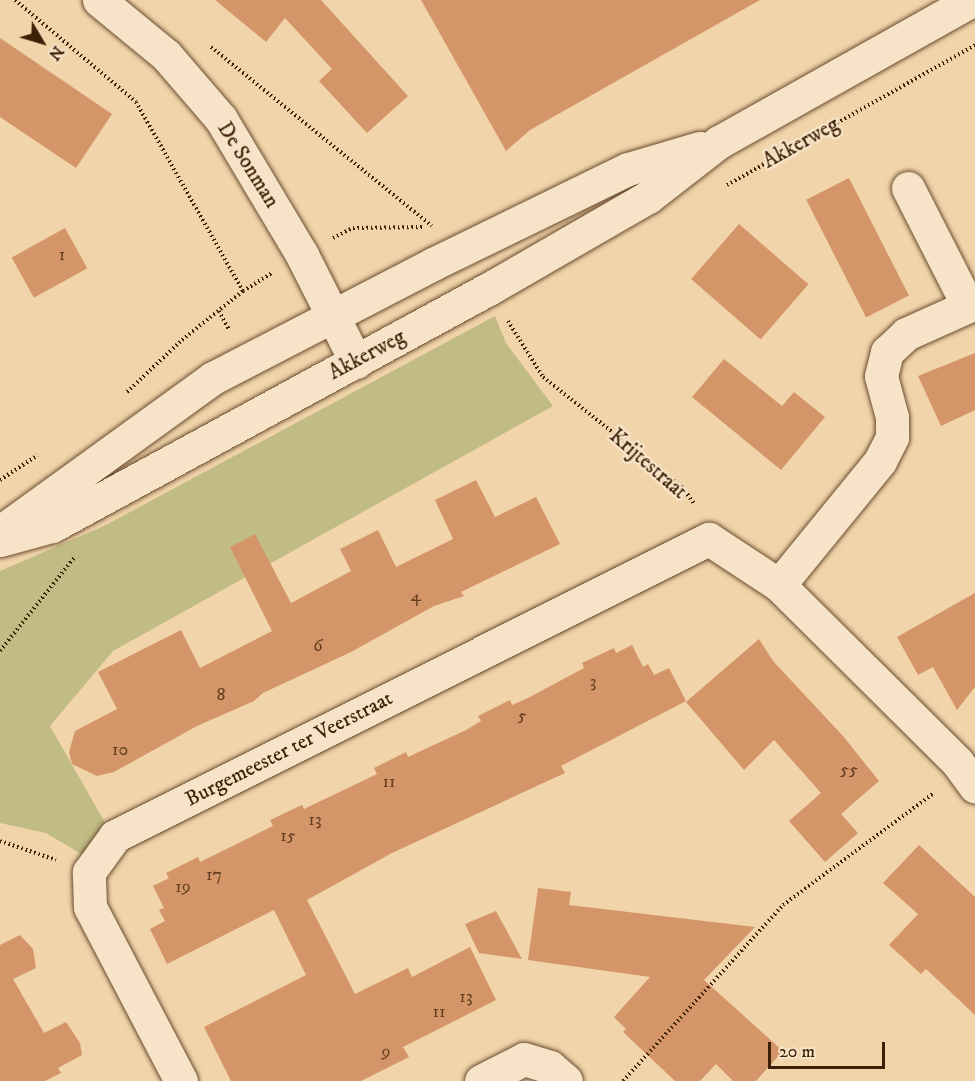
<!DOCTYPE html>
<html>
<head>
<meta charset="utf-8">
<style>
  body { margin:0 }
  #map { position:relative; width:975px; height:1081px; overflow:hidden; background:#f1d4aa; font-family:"IM FELL DW Pica",serif }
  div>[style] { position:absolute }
  .green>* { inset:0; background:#c1bb84 }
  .building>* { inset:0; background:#d49669; transform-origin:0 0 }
  .path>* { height:4px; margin-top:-2px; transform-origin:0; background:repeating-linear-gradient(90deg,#3e2007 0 1.5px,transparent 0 4.5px) }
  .roads { filter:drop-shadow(0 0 2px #6b4d30) drop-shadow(0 0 2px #6b4d30) }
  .minor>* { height:33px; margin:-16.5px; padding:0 16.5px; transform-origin:16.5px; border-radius:16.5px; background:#f6e3c8 }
  .secondary>* { height:33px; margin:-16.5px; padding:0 16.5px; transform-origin:16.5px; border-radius:16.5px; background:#f6e3c8 }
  span { translate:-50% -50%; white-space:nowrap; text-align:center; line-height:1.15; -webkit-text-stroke:5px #f6e3c8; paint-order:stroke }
  .number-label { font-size:18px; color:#643e20 }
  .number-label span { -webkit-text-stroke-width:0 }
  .street-label { font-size:21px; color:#3e2007 }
  .north { position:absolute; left:12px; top:12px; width:60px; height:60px; -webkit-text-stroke:4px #f6e3c8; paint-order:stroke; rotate:128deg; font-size:16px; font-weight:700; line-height:24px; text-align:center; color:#3e2007 }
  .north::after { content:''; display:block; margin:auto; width:21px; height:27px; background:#3e2007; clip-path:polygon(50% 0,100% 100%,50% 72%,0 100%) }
  .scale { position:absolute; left:768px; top:1042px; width:117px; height:27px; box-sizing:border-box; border:3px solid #3e2007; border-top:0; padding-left:8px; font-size:18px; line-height:21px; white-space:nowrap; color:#3e2007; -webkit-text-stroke:4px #f6e3c8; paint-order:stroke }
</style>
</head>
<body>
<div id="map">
  <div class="green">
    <i style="clip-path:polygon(495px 316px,506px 343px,553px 406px,113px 651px,50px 726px,108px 828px,83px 855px,46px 833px,0 823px,0 571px,104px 526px)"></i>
  </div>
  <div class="building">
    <i style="clip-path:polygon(215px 0,321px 0,408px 96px,367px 133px,319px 81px,332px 69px,285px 18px,266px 42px)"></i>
    <i style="clip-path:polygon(421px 0,760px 0,530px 130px,506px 151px)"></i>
    <i style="clip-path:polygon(0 38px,112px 114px,76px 168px,0 117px)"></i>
    <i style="left:849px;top:178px;width:132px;height:48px;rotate:63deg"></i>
    <i style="left:739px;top:224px;width:92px;height:73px;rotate:41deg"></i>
    <i style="left:65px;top:228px;width:46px;height:61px;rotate:61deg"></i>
    <i style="clip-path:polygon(975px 353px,975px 410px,941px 426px,918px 376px)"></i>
    <i style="clip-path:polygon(724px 359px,782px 406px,794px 392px,825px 417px,781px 470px,692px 397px)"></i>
    <i style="clip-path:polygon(476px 480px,495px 517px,536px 497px,560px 544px,461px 592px,464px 596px,434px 606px,351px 652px,263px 693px,254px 701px,197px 726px,114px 772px,97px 776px,72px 764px,69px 752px,75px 731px,117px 709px,98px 672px,181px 630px,200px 668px,272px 631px,230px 547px,255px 534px,291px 603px,351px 571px,340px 549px,378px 530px,396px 567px,453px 539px,435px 500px)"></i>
    <i style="clip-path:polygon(975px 593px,975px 687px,957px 710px,933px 667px,918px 675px,897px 637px)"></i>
    <i style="clip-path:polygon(759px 639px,773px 661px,843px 736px,879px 781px,841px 814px,858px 833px,825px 862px,789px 821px,821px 793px,774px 740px,744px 770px,686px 702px)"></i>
    <i style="clip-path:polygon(632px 645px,643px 667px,648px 664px,654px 675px,669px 668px,686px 701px,561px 766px,565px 773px,392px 853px,307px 900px,355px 994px,408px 968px,412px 977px,470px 947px,496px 1000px,403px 1047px,409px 1057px,361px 1081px,231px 1081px,204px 1027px,306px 975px,274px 910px,167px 964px,150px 929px,165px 921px,159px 910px,164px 908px,153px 886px,169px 878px,166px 873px,198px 857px,200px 862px,273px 826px,270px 820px,302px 805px,304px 809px,377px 774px,374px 768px,406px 752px,408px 757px,466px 730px,481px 721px,478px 716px,510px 700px,512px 705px,528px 698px,584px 668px,582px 663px,614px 648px,616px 653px)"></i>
    <i style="clip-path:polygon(919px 845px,975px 897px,975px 1015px,926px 969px,921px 974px,889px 945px,918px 914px,883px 883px)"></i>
    <i style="clip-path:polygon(538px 888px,571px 892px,569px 905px,755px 927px,704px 980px,783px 1051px,756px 1081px,733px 1081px,716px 1064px,700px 1081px,675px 1081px,623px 1032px,626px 1029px,614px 1017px,650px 977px,528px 960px)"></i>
    <i style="clip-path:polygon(496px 911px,522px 959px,479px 953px,465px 924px)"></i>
    <i style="clip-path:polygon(20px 935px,33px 949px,36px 968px,13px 979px,44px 1033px,66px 1022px,80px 1043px,82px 1055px,58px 1068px,61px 1073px,45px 1081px,0 1081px,0 945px)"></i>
  </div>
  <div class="path">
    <i style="left:15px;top:0;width:158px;rotate:40.1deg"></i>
    <i style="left:136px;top:102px;width:217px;rotate:60.5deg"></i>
    <i style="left:211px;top:47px;width:284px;rotate:39deg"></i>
    <i style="left:727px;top:185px;width:285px;rotate:-29.4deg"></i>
    <i style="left:333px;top:238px;width:22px;rotate:-27deg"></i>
    <i style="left:353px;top:228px;width:69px;rotate:-0.8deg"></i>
    <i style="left:219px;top:311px;width:21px;rotate:62deg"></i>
    <i style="left:508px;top:321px;width:66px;rotate:58deg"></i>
    <i style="left:543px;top:377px;width:177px;rotate:38.4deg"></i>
    <i style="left:682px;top:487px;width:22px;rotate:54deg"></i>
    <i style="left:127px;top:392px;width:76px;rotate:-43.4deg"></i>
    <i style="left:182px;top:340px;width:78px;rotate:-38.8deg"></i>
    <i style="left:243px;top:291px;width:34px;rotate:-32deg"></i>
    <i style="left:0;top:480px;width:45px;rotate:-33.3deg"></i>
    <i style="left:0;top:651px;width:119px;rotate:-51.5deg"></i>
    <i style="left:0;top:841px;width:59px;rotate:18.7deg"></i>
    <i style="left:623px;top:1081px;width:238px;rotate:-47.7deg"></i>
    <i style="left:783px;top:905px;width:189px;rotate:-36.6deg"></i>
  </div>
  <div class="roads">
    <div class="minor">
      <i style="left:99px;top:0;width:87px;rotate:39.4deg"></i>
      <i style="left:166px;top:55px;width:84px;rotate:49.3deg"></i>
      <i style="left:221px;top:119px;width:158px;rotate:59.2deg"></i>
      <i style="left:302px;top:255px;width:120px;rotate:63.2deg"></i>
      <i style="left:908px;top:188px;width:132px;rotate:63deg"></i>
      <i style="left:779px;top:585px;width:160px;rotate:-50.8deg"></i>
      <i style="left:880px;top:461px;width:27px;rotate:-63deg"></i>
      <i style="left:892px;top:437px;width:20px;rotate:-90deg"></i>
      <i style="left:892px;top:417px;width:42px;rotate:-105deg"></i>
      <i style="left:881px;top:376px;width:25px;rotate:-76deg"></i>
      <i style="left:887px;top:352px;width:26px;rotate:-43deg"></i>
      <i style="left:906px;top:334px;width:76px;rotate:-24.2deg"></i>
      <i style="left:181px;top:1081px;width:196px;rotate:-117.6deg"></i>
      <i style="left:90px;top:907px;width:35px;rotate:-92deg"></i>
      <i style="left:89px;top:872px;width:44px;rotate:-54.2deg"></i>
      <i style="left:115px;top:836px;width:664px;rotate:-26.57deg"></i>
      <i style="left:709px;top:539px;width:84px;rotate:33.3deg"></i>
      <i style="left:779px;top:585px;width:252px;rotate:44.8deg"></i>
      <i style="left:958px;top:763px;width:29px;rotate:54deg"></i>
      <i style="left:481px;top:1081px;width:48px;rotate:-27.1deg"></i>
      <i style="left:524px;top:1059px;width:27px;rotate:17deg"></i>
      <i style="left:550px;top:1067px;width:21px;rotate:41deg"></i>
    </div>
    <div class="secondary">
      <i style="left:0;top:532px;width:263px;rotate:-35.9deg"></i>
      <i style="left:213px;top:378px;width:248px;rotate:-27.4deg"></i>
      <i style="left:433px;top:264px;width:217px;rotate:-26deg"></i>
      <i style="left:628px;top:169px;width:75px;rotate:-16.3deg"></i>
      <i style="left:0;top:540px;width:54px;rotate:-15.1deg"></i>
      <i style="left:52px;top:526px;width:501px;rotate:-28.51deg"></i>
      <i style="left:492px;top:287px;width:180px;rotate:-30deg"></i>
      <i style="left:648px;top:197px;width:90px;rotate:-37.8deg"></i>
      <i style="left:719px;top:142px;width:290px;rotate:-29.3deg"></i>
    </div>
  </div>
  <div class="number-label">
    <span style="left:62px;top:255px">1</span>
    <span style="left:416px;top:596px">4</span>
    <span style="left:318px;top:646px">6</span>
    <span style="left:593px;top:682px">3</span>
    <span style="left:221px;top:695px">8</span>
    <span style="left:522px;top:716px">5</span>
    <span style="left:120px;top:750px">10</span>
    <span style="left:849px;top:770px">55</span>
    <span style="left:389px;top:782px">11</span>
    <span style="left:315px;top:820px">13</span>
    <span style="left:288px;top:836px">15</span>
    <span style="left:214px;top:875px">17</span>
    <span style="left:183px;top:887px">19</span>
    <span style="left:466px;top:997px">13</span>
    <span style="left:439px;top:1012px">11</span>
    <span style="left:386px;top:1052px">9</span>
  </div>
  <div class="street-label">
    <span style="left:801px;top:143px;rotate:-29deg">Akkerweg</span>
    <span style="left:248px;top:165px;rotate:58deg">De Sonman</span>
    <span style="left:367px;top:355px;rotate:-28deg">Akkerweg</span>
    <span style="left:648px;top:464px;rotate:41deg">Krijtestraat</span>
    <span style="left:289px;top:749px;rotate:-27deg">Burgemeester ter Veerstraat</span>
  </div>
  <div class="north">N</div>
  <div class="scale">20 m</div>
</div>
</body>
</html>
